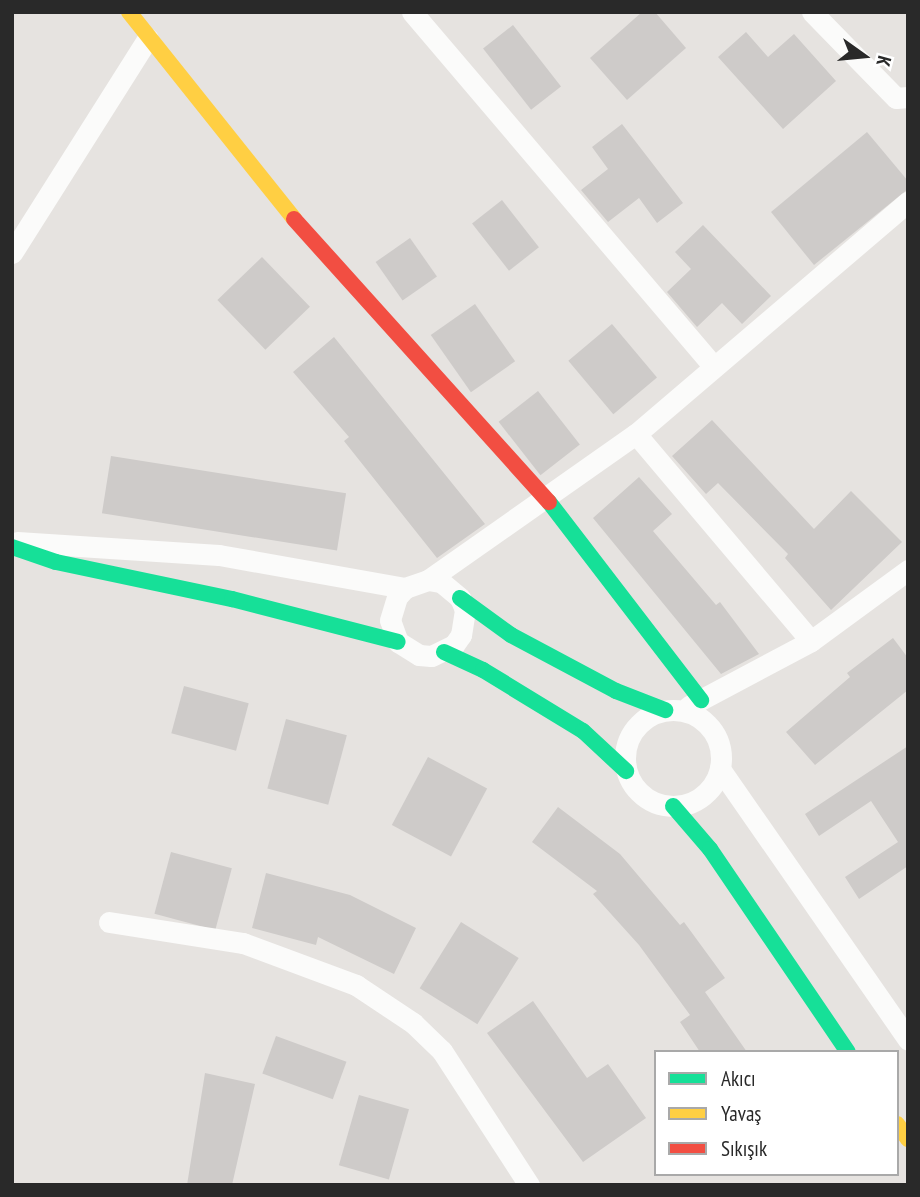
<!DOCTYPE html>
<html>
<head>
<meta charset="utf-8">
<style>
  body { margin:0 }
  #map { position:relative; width:920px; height:1197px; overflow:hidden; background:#e6e3e0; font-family:"PT Sans Narrow",sans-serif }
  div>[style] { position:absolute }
  .building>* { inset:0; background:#cecbc9; transform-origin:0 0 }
  .street>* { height:21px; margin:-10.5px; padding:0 10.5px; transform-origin:10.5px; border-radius:10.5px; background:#fbfbfa }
  .street>.ring { margin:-10.5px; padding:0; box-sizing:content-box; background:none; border:21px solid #fbfbfa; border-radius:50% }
  .fast>* { height:16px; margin:-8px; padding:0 8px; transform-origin:8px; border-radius:8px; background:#16e098 }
  .slow>* { height:16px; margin:-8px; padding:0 8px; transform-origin:8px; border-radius:8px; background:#ffcf43 }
  .jam>* { height:16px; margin:-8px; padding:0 8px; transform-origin:8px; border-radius:8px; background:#f24e42 }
  span { translate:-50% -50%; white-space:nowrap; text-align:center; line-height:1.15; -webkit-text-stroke:5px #fff; paint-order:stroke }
  .frame { position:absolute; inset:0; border:14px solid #292929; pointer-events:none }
  .legend { position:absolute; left:654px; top:1050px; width:245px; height:126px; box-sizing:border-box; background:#fff; border:2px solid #a9a9a9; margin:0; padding:9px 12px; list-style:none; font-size:21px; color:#292929 }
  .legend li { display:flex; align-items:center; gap:14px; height:35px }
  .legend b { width:35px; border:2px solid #a9a9a9 }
  .north { position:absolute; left:829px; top:21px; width:70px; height:70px; -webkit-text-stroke:5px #fff; paint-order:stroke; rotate:105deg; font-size:19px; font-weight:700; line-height:28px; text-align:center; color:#292929 }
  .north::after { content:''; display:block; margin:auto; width:24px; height:32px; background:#292929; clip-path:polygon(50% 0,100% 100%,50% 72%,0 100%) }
</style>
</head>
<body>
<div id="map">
  <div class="building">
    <i style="clip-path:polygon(642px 12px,655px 12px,686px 48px,627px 100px,590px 58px)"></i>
    <i style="left:513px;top:25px;width:78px;height:38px;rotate:52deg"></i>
    <i style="clip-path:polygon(746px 32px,768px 57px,794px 34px,836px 81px,783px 129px,718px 57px)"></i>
    <i style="clip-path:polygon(622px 124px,683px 203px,657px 223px,639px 198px,608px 222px,581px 190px,608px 169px,592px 147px)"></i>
    <i style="clip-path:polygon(867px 132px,908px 181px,908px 189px,814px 265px,771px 212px)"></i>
    <i style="left:502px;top:200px;width:60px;height:38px;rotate:52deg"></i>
    <i style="clip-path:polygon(703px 225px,771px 296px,742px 324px,722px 303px,697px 327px,667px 292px,691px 269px,675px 252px)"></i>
    <i style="left:410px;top:238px;width:47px;height:42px;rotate:55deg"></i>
    <i style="left:262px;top:257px;width:69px;height:62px;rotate:46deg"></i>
    <i style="left:475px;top:304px;width:70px;height:54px;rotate:55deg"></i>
    <i style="left:612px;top:324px;width:70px;height:57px;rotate:50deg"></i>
    <i style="clip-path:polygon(334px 337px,485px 524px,437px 558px,344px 441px,349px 437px,293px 372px)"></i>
    <i style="left:538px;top:391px;width:68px;height:50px;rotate:52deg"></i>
    <i style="clip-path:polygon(712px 420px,814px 529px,851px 491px,902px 542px,831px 610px,785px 558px,788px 554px,718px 483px,706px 494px,672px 456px)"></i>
    <i style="left:111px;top:456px;width:238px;height:58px;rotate:9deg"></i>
    <i style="clip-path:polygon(639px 477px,672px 514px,653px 531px,716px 605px,720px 602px,759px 654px,721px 674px,593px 518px)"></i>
    <i style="clip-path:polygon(893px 638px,908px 658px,908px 690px,815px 765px,786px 732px,850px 677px,847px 673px)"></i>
    <i style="left:184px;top:686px;width:67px;height:49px;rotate:15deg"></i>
    <i style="left:286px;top:719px;width:63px;height:72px;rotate:15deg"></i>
    <i style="clip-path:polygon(908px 746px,908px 866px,859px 899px,845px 877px,898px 842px,871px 801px,819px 836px,805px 814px)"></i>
    <i style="left:428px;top:757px;width:67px;height:77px;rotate:28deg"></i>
    <i style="clip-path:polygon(558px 807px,620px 854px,680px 925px,684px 922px,725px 978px,705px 992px,747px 1052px,700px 1052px,680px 1022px,690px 1015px,639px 945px,593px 894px,597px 891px,532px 842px)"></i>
    <i style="left:171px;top:852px;width:63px;height:64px;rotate:15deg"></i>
    <i style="clip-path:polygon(266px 873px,350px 895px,416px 928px,394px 974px,318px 937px,316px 945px,252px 928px)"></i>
    <i style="left:461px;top:922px;width:68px;height:78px;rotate:32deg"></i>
    <i style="clip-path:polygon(533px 1001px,587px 1078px,608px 1064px,646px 1118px,583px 1162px,487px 1033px)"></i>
    <i style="left:276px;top:1036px;width:75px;height:40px;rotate:20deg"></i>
    <i style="clip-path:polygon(205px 1073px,255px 1084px,232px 1185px,187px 1185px)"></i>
    <i style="left:359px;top:1095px;width:52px;height:73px;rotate:16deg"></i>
  </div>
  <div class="street">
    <i style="left:412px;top:12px;width:466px;rotate:49.6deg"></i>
    <i style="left:812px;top:12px;width:120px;rotate:45.7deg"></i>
    <i style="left:896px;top:98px;width:12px;rotate:-5deg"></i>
    <i style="left:12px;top:253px;width:254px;rotate:-57.7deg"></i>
    <i style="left:636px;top:434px;width:271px;rotate:49.8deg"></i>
    <i style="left:17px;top:542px;width:202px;rotate:3.7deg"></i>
    <i style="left:219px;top:555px;width:189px;rotate:10.1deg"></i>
    <i style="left:405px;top:588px;width:24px;rotate:-19deg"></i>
    <i style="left:428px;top:580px;width:13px;rotate:9deg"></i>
    <i style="left:441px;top:582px;width:25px;rotate:40deg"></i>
    <i style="left:460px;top:598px;width:13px;rotate:67deg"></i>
    <i style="left:465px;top:610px;width:25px;rotate:99deg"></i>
    <i style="left:461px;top:635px;width:12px;rotate:125deg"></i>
    <i style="left:454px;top:645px;width:25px;rotate:154deg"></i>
    <i style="left:431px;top:656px;width:12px;rotate:-175deg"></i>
    <i style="left:419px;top:655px;width:25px;rotate:-148deg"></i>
    <i style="left:398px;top:642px;width:23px;rotate:-110deg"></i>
    <i style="left:390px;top:620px;width:24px;rotate:-73deg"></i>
    <i style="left:397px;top:597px;width:12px;rotate:-48deg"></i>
    <i style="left:428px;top:580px;width:254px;rotate:-35.1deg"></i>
    <i style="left:636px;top:434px;width:358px;rotate:-40.5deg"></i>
    <i style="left:689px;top:706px;width:138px;rotate:-28deg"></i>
    <i style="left:811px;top:641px;width:120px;rotate:-36.2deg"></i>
    <i class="ring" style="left:625px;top:710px;width:75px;height:75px"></i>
    <i style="left:720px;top:769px;width:330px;rotate:55.2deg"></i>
    <i style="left:109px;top:922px;width:136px;rotate:8.9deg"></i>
    <i style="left:243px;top:943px;width:121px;rotate:20.4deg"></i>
    <i style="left:356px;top:985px;width:69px;rotate:33.7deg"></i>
    <i style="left:413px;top:1023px;width:40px;rotate:44deg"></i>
    <i style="left:442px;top:1051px;width:160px;rotate:57deg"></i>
  </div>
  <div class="fast">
    <i style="left:549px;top:502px;width:250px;rotate:52.5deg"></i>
    <i style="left:12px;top:547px;width:46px;rotate:18.8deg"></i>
    <i style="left:56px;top:562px;width:180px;rotate:11.9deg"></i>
    <i style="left:232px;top:599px;width:171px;rotate:14.5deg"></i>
    <i style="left:460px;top:598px;width:63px;rotate:36deg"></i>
    <i style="left:511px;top:635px;width:119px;rotate:28.1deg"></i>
    <i style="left:616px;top:691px;width:53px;rotate:21.2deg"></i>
    <i style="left:444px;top:652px;width:43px;rotate:24.8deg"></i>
    <i style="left:483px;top:670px;width:117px;rotate:31.4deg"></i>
    <i style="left:583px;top:731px;width:59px;rotate:42.9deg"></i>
    <i style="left:673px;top:806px;width:57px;rotate:49.3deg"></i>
    <i style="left:710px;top:849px;width:245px;rotate:55.8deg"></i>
  </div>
  <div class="slow">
    <i style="left:129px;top:12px;width:265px;rotate:51.4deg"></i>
    <i style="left:897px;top:1124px;width:19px;rotate:54deg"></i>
  </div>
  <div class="jam">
    <i style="left:294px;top:219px;width:381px;rotate:48deg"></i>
  </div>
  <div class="frame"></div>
  <ul class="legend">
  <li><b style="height:9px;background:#16e098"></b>Akıcı</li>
  <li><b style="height:9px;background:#ffcf43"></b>Yavaş</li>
  <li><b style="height:9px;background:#f24e42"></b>Sıkışık</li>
  </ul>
  <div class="north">K</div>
</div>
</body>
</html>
